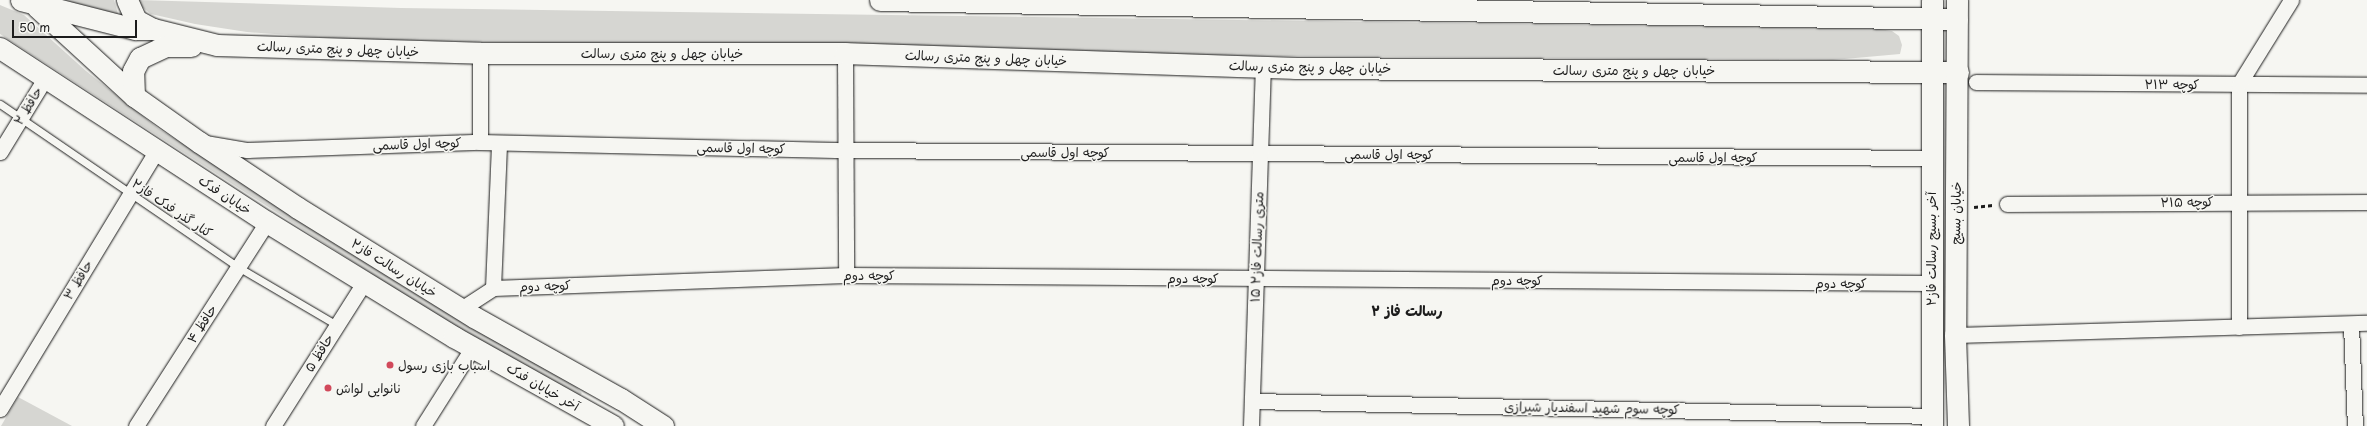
<!DOCTYPE html>
<html>
<head>
<meta charset="utf-8">
<style>
  body { margin:0 }
  #map { position:relative; width:2367px; height:426px; overflow:hidden; background:#f6f6f2; font-family:"Playpen Sans","Playpen Sans Arabic",sans-serif }
  div>[style] { position:absolute }
  .green>* { inset:0; background:#d6d6d2 }
  .path>* { height:2.5px; margin-top:-1.25px; transform-origin:0; background:repeating-linear-gradient(90deg,#1c1c1c 0 4px,transparent 0 7px) }
  .roads { filter:drop-shadow(0 0 1px #1c1c1c) drop-shadow(0 0 1px #1c1c1c) }
  .service>* { height:7px; margin:-3.5px; padding:0 3.5px; transform-origin:3.5px; border-radius:3.5px; background:#f6f6f2 }
  .minor>* { height:15px; margin:-7.5px; padding:0 7.5px; transform-origin:7.5px; border-radius:7.5px; background:#f6f6f2 }
  .secondary>* { height:21px; margin:-10.5px; padding:0 10.5px; transform-origin:10.5px; border-radius:10.5px; background:#f6f6f2 }
  .dots>* { width:11px; height:11px; translate:-50% -50%; box-sizing:border-box; border:2px solid #f6f6f2; border-radius:50% }
  span { translate:-50% -50%; white-space:nowrap; text-align:center; line-height:1.15; -webkit-text-stroke:3px #f6f6f2; paint-order:stroke }
  .street-label { font-size:13px; color:#1c1c1c }
  .poi-label { font-size:13px; color:#1c1c1c }
  .left { translate:0 -50%; text-align:left }
  .neighbourhood-label { font-size:14px; color:#1c1c1c; font-weight:700 }
  .scale { position:absolute; left:12px; top:20px; width:125px; height:18px; box-sizing:border-box; border:2px solid #1c1c1c; border-top:0; padding-left:5px; font-size:12px; line-height:14px; white-space:nowrap; color:#1c1c1c; -webkit-text-stroke:3px #f6f6f2; paint-order:stroke }
</style>
</head>
<body>
<div id="map">
  <div class="green">
    <i style="clip-path:polygon(45px 0,114px 0,119px 17px)"></i>
    <i style="clip-path:polygon(138px 0,401px 8px,1879px 29px,1892px 31px,1899px 36px,1902px 45px,1900px 54px,1833px 60px,1122px 55px,344px 39px,247px 32px,195px 24px,151px 14px,138px 4px)"></i>
    <i style="clip-path:polygon(0 5px,24px 15px,86px 71px,159px 129px,573px 384px,582px 393px,579px 397px,434px 314px,0 34px)"></i>
    <i style="clip-path:polygon(18px 397px,72px 426px,1px 426px)"></i>
  </div>
  <div class="path">
    <i style="left:1974px;top:207px;width:19px;rotate:-6deg"></i>
  </div>
  <div class="roads">
    <div class="service">
      <i style="left:0;top:104px;width:288px;rotate:34.4deg"></i>
      <i style="left:238px;top:267px;width:115px;rotate:30.4deg"></i>
    </div>
    <div class="minor">
      <i style="left:480px;top:53px;width:89px;rotate:90deg"></i>
      <i style="left:845px;top:53px;width:222px;rotate:89.7deg"></i>
      <i style="left:1976px;top:82px;width:391px;rotate:0.4deg"></i>
      <i style="left:205px;top:143px;width:43px;rotate:9.5deg"></i>
      <i style="left:247px;top:150px;width:233px;rotate:-2deg"></i>
      <i style="left:480px;top:142px;width:366px;rotate:1.3deg"></i>
      <i style="left:846px;top:150px;width:1085px;rotate:0.42deg"></i>
      <i style="left:0;top:152px;width:84px;rotate:-58.6deg"></i>
      <i style="left:2007px;top:204px;width:360px;rotate:-0.3deg"></i>
      <i style="left:493px;top:288px;width:145px;rotate:-87.6deg"></i>
      <i style="left:461px;top:309px;width:38px;rotate:-33deg"></i>
      <i style="left:493px;top:288px;width:353px;rotate:-2.1deg"></i>
      <i style="left:846px;top:275px;width:1085px;rotate:0.42deg"></i>
      <i style="left:2351px;top:324px;width:102px;rotate:87.8deg"></i>
      <i style="left:2239px;top:327px;width:243px;rotate:-90deg"></i>
      <i style="left:2239px;top:84px;width:99px;rotate:-58.2deg"></i>
      <i style="left:1955px;top:335px;width:412px;rotate:-1.7deg"></i>
      <i style="left:1252px;top:401px;width:680px;rotate:1.26deg"></i>
      <i style="left:0;top:409px;width:301px;rotate:-58.8deg"></i>
      <i style="left:136px;top:426px;width:242px;rotate:-57.3deg"></i>
      <i style="left:273px;top:426px;width:172px;rotate:-57.6deg"></i>
      <i style="left:423px;top:426px;width:93px;rotate:-57.7deg"></i>
      <i style="left:1251px;top:426px;width:359px;rotate:-88.1deg"></i>
    </div>
    <div class="secondary">
      <i style="left:21px;top:0;width:118px;rotate:14.3deg"></i>
      <i style="left:135px;top:29px;width:18px"></i>
      <i style="left:153px;top:29px;width:66px;rotate:14deg"></i>
      <i style="left:217px;top:45px;width:263px;rotate:1.7deg"></i>
      <i style="left:480px;top:53px;width:365px"></i>
      <i style="left:845px;top:53px;width:450px;rotate:1.9deg"></i>
      <i style="left:1295px;top:68px;width:663px;rotate:0.35deg"></i>
      <i style="left:127px;top:0;width:22px;rotate:66deg"></i>
      <i style="left:136px;top:20px;width:19px;rotate:28deg"></i>
      <i style="left:880px;top:0;width:1077px;rotate:1.01deg"></i>
      <i style="left:1932px;top:0;width:426px;rotate:90deg"></i>
      <i style="left:1957px;top:0;width:335px;rotate:90.3deg"></i>
      <i style="left:1955px;top:335px;width:91px;rotate:88.1deg"></i>
      <i style="left:37px;top:7px;width:132px;rotate:42.5deg"></i>
      <i style="left:134px;top:96px;width:80px;rotate:35.3deg"></i>
      <i style="left:199px;top:142px;width:119px;rotate:33.7deg"></i>
      <i style="left:298px;top:208px;width:207px;rotate:31.8deg"></i>
      <i style="left:474px;top:317px;width:168px;rotate:29.2deg"></i>
      <i style="left:621px;top:399px;width:50px;rotate:32.7deg"></i>
      <i style="left:0;top:48px;width:319px;rotate:33.1deg"></i>
      <i style="left:267px;top:222px;width:220px;rotate:31.6deg"></i>
      <i style="left:454px;top:337px;width:182px;rotate:29.2deg"></i>
      <i style="left:134px;top:96px;width:25px;rotate:-92deg"></i>
      <i style="left:133px;top:71px;width:15px;rotate:-62deg"></i>
      <i style="left:140px;top:58px;width:29px;rotate:-25deg"></i>
      <i style="left:166px;top:46px;width:25px"></i>
    </div>
  </div>
  <div class="dots">
    <i style="left:390px;top:365px;background:#d1495b"></i>
    <i style="left:328px;top:388px;background:#d1495b"></i>
  </div>
  <div class="street-label">
    <span style="left:338px;top:49px;rotate:2deg">خیابان چهل و پنج متری رسالت</span>
    <span style="left:662px;top:53px">خیابان چهل و پنج متری رسالت</span>
    <span style="left:986px;top:58px;rotate:2deg">خیابان چهل و پنج متری رسالت</span>
    <span style="left:1310px;top:67px;rotate:1deg">خیابان چهل و پنج متری رسالت</span>
    <span style="left:1634px;top:70px">خیابان چهل و پنج متری رسالت</span>
    <span style="left:2172px;top:84px">کوچه ۲۱۳</span>
    <span style="left:28px;top:106px;rotate:-59deg">حافظ ۲</span>
    <span style="left:417px;top:144px;rotate:-2deg">کوچه اول قاسمی</span>
    <span style="left:741px;top:148px;rotate:1deg">کوچه اول قاسمی</span>
    <span style="left:1065px;top:152px">کوچه اول قاسمی</span>
    <span style="left:1389px;top:154px">کوچه اول قاسمی</span>
    <span style="left:1713px;top:157px">کوچه اول قاسمی</span>
    <span style="left:225px;top:195px;rotate:33deg">خیابان فدک</span>
    <span style="left:2187px;top:202px;rotate:-1deg">کوچه ۲۱۵</span>
    <span style="left:172px;top:208px;rotate:34deg">کنار گذر فدک فاز۲</span>
    <span style="left:1956px;top:213px;rotate:-89deg">خیابان بسیج</span>
    <span style="left:1257px;top:247px;rotate:-88deg">۱۵ متری رسالت فاز۲</span>
    <span style="left:1931px;top:249px;rotate:-90deg">آخر بسیج رسالت فاز۲</span>
    <span style="left:394px;top:268px;rotate:32deg">خیابان رسالت فاز۲</span>
    <span style="left:869px;top:275px">کوچه دوم</span>
    <span style="left:1193px;top:278px">کوچه دوم</span>
    <span style="left:78px;top:280px;rotate:-59deg">حافظ ۳</span>
    <span style="left:1517px;top:280px">کوچه دوم</span>
    <span style="left:1841px;top:283px">کوچه دوم</span>
    <span style="left:545px;top:286px;rotate:-2deg">کوچه دوم</span>
    <span style="left:202px;top:324px;rotate:-57deg">حافظ ۴</span>
    <span style="left:319px;top:353px;rotate:-58deg">حافظ ۵</span>
    <span style="left:543px;top:387px;rotate:30deg">آخر خیابان فدک</span>
    <span style="left:1592px;top:408px;rotate:1deg">کوچه سوم شهید اسفندیار شیرازی</span>
  </div>
  <div class="poi-label">
    <span class="left" style="left:398px;top:365px">اسباب بازی رسول</span>
    <span class="left" style="left:336px;top:388px">نانوایی لواش</span>
  </div>
  <div class="neighbourhood-label">
    <span style="left:1407px;top:311px">رسالت فاز ۲</span>
  </div>
  <div class="scale">50 m</div>
</div>
</body>
</html>
